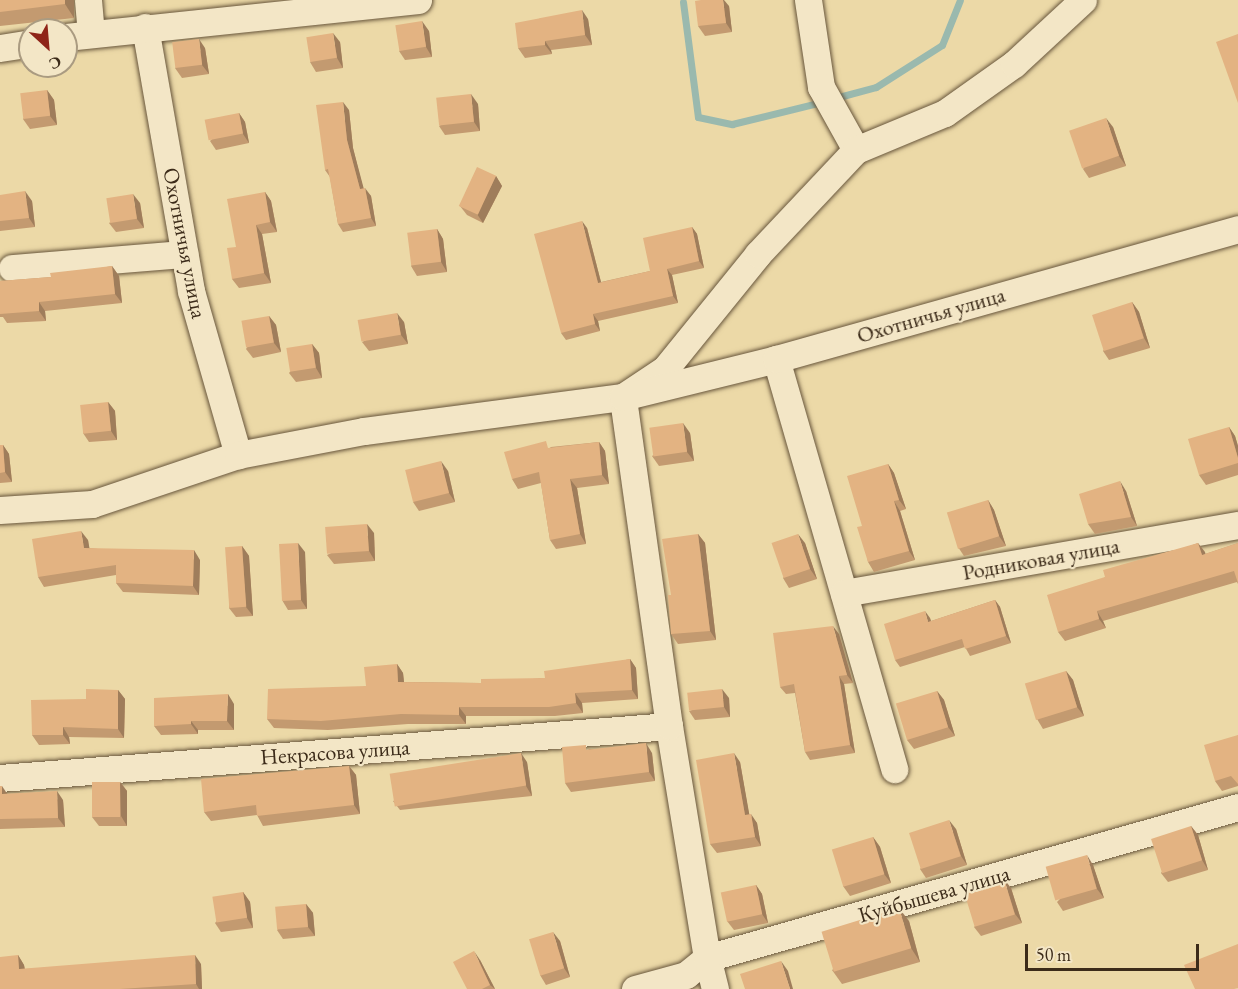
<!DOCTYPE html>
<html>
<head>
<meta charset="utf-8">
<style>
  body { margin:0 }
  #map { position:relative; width:1238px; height:989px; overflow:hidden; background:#ecd9a7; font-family:"EB Garamond",serif }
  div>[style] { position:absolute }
  .stream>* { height:7px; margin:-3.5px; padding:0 3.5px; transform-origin:3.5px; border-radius:3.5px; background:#9ab9ae }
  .roads { filter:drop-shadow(0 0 2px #68563c) drop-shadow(0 0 2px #68563c) }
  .minor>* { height:27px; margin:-13.5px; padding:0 13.5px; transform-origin:13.5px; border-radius:13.5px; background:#f3e6c6 }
  .wall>* { inset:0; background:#c39a70 }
  .shaded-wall>* { inset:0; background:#9f7d5b }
  .building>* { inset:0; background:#e3b382; transform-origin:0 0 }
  span { translate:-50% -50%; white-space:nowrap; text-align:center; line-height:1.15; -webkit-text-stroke:4.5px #f3e6c6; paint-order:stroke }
  .street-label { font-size:22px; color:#3c2b19 }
  .north { position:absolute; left:18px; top:18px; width:60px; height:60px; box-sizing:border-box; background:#f3e6c6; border:2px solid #aa9b81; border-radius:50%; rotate:154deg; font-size:16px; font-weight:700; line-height:24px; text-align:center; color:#3c2b19 }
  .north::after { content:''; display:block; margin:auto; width:21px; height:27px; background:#8f2418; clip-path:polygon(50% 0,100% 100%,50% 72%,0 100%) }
  .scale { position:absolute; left:1025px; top:944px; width:174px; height:27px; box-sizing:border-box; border:3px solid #3c2b19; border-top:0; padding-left:8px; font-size:18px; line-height:21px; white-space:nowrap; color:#3c2b19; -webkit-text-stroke:4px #f3e6c6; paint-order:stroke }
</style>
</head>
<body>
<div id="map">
  <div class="stream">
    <i style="left:683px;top:2px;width:116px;rotate:82.6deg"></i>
    <i style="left:698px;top:117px;width:35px;rotate:12deg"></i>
    <i style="left:732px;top:124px;width:93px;rotate:-13.7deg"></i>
    <i style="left:835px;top:98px;width:42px;rotate:-15deg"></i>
    <i style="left:876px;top:87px;width:78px;rotate:-32.5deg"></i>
    <i style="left:942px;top:45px;width:48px;rotate:-68.2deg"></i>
  </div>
  <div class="roads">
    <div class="minor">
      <i style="left:88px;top:0;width:34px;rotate:85deg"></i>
      <i style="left:808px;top:0;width:88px;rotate:81.5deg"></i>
      <i style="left:821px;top:87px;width:72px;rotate:60.9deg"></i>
      <i style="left:145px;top:27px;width:268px;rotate:80.1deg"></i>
      <i style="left:191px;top:291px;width:171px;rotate:74deg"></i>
      <i style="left:66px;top:37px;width:354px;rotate:-6deg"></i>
      <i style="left:0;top:48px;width:30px;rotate:-9deg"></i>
      <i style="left:12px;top:268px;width:173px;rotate:-4.7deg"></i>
      <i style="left:776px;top:359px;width:427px;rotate:73.9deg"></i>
      <i style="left:0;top:510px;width:92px;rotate:-3.7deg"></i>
      <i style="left:92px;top:504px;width:154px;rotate:-18.6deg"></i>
      <i style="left:238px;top:455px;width:128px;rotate:-10.8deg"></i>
      <i style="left:364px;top:431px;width:261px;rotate:-7.5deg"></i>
      <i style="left:623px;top:397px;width:50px;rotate:-33.7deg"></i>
      <i style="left:665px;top:369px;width:148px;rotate:-51deg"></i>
      <i style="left:758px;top:254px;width:143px;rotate:-46.7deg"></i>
      <i style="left:856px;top:150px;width:96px;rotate:-22.6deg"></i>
      <i style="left:945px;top:113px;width:85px;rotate:-35.4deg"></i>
      <i style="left:1014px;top:64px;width:94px;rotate:-42.8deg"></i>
      <i style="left:844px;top:593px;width:400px;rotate:-9.8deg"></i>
      <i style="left:0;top:778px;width:671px;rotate:-4.44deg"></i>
      <i style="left:635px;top:989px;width:53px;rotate:-15.4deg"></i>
      <i style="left:686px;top:975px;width:27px;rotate:-39deg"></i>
      <i style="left:707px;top:958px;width:552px;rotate:-15.87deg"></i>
      <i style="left:715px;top:989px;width:32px;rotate:-104deg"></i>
      <i style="left:707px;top:958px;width:235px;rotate:-99.3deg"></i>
      <i style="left:669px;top:726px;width:332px;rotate:-98deg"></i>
      <i style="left:623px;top:397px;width:158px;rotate:-13.9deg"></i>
      <i style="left:776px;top:359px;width:480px;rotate:-15.7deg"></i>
    </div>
  </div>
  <div class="wall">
    <i style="clip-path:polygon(0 0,74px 0,74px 18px,0 26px)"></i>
    <i style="clip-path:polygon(729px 6px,732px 32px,705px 36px,698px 26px)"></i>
    <i style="clip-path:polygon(588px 19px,592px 45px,551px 50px,552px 54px,525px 58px,518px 48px)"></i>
    <i style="clip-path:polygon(429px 31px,432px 57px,405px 60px,399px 51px)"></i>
    <i style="clip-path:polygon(340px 42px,343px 68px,316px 72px,310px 62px)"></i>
    <i style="clip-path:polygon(205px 48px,209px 74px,182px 78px,175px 68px)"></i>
    <i style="clip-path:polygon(47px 90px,54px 100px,57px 125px,30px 129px,23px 119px)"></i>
    <i style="clip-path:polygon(478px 104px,480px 131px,445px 135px,439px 126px)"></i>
    <i style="clip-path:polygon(349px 110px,353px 148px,363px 188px,371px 196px,376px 226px,343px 232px,338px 224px,330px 177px,325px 170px)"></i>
    <i style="clip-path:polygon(239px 113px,245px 122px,249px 143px,216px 150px,210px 141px)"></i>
    <i style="clip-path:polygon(1113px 127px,1126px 166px,1089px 178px,1083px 169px)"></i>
    <i style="clip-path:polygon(496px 176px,502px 186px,483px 223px,467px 215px,460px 206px)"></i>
    <i style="clip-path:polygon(265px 192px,271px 201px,277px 232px,262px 234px,271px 283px,239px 288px,232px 279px,236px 247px)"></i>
    <i style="clip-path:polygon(0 195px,32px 201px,35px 227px,0 231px)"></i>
    <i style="clip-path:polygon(140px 203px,144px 228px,116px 232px,109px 223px)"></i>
    <i style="clip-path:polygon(692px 227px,697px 234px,704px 268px,672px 275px,678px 303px,598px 321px,600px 331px,566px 340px,561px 333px,587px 228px,601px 282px,650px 271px)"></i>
    <i style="clip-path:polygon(437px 229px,443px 239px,447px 272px,417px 276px,411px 266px)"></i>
    <i style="clip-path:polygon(112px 266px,119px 276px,122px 303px,45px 311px,46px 321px,7px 323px,3px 317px,0 317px,0 281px,51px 277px)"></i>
    <i style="clip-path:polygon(1132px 302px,1139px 312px,1150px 348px,1109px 360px,1103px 351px)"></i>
    <i style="clip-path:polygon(269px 316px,276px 325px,281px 352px,253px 358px,246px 349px)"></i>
    <i style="clip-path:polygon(404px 322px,408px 344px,369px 351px,362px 342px)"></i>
    <i style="clip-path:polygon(312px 344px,319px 353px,322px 378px,296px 382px,289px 373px)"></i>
    <i style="clip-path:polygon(108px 402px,115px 411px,117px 440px,89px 442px,83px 433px)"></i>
    <i style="clip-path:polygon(1229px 427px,1235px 436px,1238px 446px,1238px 475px,1206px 485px,1199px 475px)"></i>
    <i style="clip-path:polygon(690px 433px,694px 461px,659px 466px,652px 456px)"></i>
    <i style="clip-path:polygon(599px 442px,605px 451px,609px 484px,577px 488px,586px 544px,556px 549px,550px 540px,541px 483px,518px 489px,512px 479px,551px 447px)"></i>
    <i style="clip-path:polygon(0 445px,3px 445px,9px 454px,12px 482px,0 483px)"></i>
    <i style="clip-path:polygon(888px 464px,894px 473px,906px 509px,900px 511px,915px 560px,874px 572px,868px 562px,862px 526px)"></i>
    <i style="clip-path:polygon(448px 471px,455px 502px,419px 511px,413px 502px)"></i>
    <i style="clip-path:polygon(1126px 491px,1137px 526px,1095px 534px,1088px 524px)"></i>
    <i style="clip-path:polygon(988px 500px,994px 510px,1006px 546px,964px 556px,958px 547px)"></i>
    <i style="clip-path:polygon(374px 533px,375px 561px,334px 564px,327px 555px)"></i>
    <i style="clip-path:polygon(698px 534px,705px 543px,716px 640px,678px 644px,671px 634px,671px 595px)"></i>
    <i style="clip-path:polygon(88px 540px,89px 548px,200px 560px,199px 595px,123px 592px,116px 583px,116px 575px,44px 587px,38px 577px)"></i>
    <i style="clip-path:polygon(805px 543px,817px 579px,789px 588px,783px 578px)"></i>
    <i style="clip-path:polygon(1198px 543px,1205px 554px,1238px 543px,1238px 584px,1237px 582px,1103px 621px,1106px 628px,1065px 641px,1058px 632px,1105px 577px)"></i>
    <i style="clip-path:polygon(242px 546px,249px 556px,253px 616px,236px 617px,229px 608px)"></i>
    <i style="clip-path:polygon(305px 552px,307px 609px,288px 610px,282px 600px)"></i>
    <i style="clip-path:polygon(995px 600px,1000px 607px,1011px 643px,970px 656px,965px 647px,900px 667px,895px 660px,930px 618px,931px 621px)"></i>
    <i style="clip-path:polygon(839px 634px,853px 683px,844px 684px,855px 753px,810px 760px,805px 752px,795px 693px,786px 694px,780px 687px)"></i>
    <i style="clip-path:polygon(630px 659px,636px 668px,638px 699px,582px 703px,583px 713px,555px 716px,466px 716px,466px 724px,408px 724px,328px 730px,274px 728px,267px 719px,366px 686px,397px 664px,403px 673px,404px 682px,481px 683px,545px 678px)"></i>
    <i style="clip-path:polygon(1066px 671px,1073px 680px,1084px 716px,1043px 729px,1037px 719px)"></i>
    <i style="clip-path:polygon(118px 690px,125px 699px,124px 738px,69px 737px,70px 744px,39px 745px,32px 735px,86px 699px)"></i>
    <i style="clip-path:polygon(937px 691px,944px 700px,955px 736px,914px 749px,907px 740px)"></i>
    <i style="clip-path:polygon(729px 698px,730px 717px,695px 720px,689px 711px)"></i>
    <i style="clip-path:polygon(234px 704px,234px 730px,198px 730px,198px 734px,161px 735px,154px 726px)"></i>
    <i style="clip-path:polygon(1238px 735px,1238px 786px,1222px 791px,1215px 781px)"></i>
    <i style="clip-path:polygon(589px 749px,652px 753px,655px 781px,571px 792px,565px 783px)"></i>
    <i style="clip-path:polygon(527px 762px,532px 796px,400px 810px,393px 801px)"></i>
    <i style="clip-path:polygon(740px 762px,749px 814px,757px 823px,761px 846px,717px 853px,710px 844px)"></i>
    <i style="clip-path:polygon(349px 766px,356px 775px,360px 814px,263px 826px,257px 815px,211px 821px,204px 812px)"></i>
    <i style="clip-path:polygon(120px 782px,127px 791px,127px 826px,99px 826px,92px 817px)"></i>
    <i style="clip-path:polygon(0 786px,7px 794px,63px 800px,65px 827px,0 829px)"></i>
    <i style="clip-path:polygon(1191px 826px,1198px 835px,1208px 870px,1168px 882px,1161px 873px)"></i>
    <i style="clip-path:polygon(956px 829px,967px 865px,926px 878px,920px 869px)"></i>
    <i style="clip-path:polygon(873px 837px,880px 847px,891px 883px,850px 896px,843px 886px)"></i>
    <i style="clip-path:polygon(1093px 865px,1104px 898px,1063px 911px,1057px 902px)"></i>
    <i style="clip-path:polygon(756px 885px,762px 894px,768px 923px,734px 930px,727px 921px)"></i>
    <i style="clip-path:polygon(1011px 888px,1022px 923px,981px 936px,974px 927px)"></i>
    <i style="clip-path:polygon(243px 892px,250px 902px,253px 928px,221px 932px,215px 923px)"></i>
    <i style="clip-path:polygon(306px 904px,313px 913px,315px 936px,283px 939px,277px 930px)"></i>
    <i style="clip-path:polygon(909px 921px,920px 962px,842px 984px,832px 970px)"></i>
    <i style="clip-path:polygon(560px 941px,570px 977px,546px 985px,540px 975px)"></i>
    <i style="clip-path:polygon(18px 955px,24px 965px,25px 969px,201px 964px,202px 989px,0 989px)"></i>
    <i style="clip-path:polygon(480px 960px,495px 989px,467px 989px)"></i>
  </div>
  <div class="shaded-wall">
    <i style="clip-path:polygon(65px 0,74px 0,74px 18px,65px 4px)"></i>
    <i style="clip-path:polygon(723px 0,724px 0,729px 6px,732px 32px,726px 23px)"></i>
    <i style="clip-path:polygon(582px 10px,588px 19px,592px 45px,585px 35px)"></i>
    <i style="clip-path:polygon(422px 21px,429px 31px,432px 57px,426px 47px)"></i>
    <i style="clip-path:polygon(333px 33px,340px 42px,343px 68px,337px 58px)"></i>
    <i style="clip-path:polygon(199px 39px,205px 48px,209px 74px,202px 65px)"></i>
    <i style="clip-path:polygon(545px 41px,551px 50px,552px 54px,545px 45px)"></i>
    <i style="clip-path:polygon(47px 90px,54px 100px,57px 125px,50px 116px)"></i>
    <i style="clip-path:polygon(471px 94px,478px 104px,480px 131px,474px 122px)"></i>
    <i style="clip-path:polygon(343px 102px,349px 110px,353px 148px,366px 197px,360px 189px,347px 140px)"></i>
    <i style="clip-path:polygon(239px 113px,245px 122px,249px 143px,243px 134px)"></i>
    <i style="clip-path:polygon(1106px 118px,1113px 127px,1126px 166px,1119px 156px)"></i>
    <i style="clip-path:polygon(496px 176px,502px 186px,483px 223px,477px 214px)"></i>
    <i style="clip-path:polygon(365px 188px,371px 196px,376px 226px,371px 218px)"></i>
    <i style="clip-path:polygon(25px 191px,32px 201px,35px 227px,29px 218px)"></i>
    <i style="clip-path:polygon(265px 192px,271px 201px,277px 232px,270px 222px)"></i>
    <i style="clip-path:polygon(133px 194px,140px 203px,144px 228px,137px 219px)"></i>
    <i style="clip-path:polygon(582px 221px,587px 228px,603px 290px,598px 283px)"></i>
    <i style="clip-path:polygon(256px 225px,262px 234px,271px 283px,264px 273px)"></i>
    <i style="clip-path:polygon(692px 227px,697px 234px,704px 268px,699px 261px)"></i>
    <i style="clip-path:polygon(437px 229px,443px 239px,447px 272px,441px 262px)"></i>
    <i style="clip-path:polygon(112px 266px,119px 276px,122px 303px,115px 294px)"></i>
    <i style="clip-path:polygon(667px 269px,672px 275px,678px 303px,673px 296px)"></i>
    <i style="clip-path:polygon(39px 302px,45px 311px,46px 321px,39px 311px)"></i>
    <i style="clip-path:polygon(1132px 302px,1139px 312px,1150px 348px,1144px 338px)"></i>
    <i style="clip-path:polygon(397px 313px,404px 322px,408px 344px,401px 335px)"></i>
    <i style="clip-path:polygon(593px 314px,598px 321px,600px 331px,595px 324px)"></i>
    <i style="clip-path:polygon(269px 316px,276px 325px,281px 352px,274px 343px)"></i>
    <i style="clip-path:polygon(312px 344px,319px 353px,322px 378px,316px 368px)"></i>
    <i style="clip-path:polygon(108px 402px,115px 411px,117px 440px,111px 431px)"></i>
    <i style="clip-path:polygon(683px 423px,690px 433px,694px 461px,687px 452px)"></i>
    <i style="clip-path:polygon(1229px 427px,1235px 436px,1238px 446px,1238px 458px)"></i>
    <i style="clip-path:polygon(599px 442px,605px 451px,609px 484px,602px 475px)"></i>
    <i style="clip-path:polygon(3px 445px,9px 454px,12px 482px,5px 472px)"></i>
    <i style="clip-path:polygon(441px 461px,448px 471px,455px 502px,449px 493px)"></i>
    <i style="clip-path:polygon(888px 464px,894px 473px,906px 509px,899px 500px)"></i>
    <i style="clip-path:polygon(570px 479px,577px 488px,586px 544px,580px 534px)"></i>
    <i style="clip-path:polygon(1120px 481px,1126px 491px,1137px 526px,1131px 517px)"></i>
    <i style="clip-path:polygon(988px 500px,994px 510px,1006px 546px,999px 536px)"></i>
    <i style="clip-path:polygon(894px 501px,900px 511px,915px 560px,909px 551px)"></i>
    <i style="clip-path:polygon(367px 524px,374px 533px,375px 561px,369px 551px)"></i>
    <i style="clip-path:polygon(81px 531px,88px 540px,91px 557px,84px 548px)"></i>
    <i style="clip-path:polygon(698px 534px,705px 543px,716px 640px,710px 631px)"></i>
    <i style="clip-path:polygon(798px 534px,805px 543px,817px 579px,810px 569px)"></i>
    <i style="clip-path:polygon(298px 543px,305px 552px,307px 609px,301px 600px)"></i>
    <i style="clip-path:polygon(1198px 543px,1205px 552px,1208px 564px,1202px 555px)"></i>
    <i style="clip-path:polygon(242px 546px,249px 556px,253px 616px,246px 607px)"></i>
    <i style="clip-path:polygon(194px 550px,200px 560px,199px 595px,193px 586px)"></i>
    <i style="clip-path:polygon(995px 600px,1000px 607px,1011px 643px,1006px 636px)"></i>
    <i style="clip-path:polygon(925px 611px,930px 618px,933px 629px,928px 622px)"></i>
    <i style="clip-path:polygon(1097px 611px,1103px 621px,1106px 628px,1099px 619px)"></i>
    <i style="clip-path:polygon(833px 626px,839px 634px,853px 683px,847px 675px)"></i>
    <i style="clip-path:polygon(630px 659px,636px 668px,638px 699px,632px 690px)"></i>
    <i style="clip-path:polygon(397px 664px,403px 673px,405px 691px,398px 682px)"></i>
    <i style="clip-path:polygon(1066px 671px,1073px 680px,1084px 716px,1077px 707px)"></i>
    <i style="clip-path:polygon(839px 676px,844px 684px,855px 753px,850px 745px)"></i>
    <i style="clip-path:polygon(722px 689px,729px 698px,730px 717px,724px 707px)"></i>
    <i style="clip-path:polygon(118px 690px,125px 699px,124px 738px,118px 729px)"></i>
    <i style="clip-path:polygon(937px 691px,944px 700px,955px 736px,948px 727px)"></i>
    <i style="clip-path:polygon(575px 693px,582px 703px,583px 713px,576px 703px)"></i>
    <i style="clip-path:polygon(228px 694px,234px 704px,234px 730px,227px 721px)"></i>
    <i style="clip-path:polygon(459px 707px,466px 716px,466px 724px,459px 715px)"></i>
    <i style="clip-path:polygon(191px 721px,198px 730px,198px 734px,191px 724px)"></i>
    <i style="clip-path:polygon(63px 727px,69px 737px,70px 744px,63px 735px)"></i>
    <i style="clip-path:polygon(646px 743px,652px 753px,655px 781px,649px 772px)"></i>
    <i style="clip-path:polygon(521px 753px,527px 762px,532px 796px,526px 786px)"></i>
    <i style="clip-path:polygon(734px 753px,740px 762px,751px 824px,745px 815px)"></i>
    <i style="clip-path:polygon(349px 766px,356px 775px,360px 814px,354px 805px)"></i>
    <i style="clip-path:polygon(120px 782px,127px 791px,127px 826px,121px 816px)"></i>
    <i style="clip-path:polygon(2px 786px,8px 795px,2px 794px)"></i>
    <i style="clip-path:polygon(57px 791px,63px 800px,65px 827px,58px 818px)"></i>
    <i style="clip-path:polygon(751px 814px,757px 823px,761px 846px,755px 837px)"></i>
    <i style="clip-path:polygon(949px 820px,956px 829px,967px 865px,961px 856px)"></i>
    <i style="clip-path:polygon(1191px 826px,1198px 835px,1208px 870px,1202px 860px)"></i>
    <i style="clip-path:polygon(873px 837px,880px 847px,891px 883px,884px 874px)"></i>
    <i style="clip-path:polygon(1087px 855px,1093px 865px,1104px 898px,1097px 889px)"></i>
    <i style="clip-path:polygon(1004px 879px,1011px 888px,1022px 923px,1015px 914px)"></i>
    <i style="clip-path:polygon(756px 885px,762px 894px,768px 923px,762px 914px)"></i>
    <i style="clip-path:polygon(243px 892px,250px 902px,253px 928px,247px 918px)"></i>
    <i style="clip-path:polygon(306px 904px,313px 913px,315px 936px,308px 927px)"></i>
    <i style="clip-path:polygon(899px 908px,909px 921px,920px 962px,911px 948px)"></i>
    <i style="clip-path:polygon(553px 932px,560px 941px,570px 977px,564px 968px)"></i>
    <i style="clip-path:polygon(474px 951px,480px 960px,495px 989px,490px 985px)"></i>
    <i style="clip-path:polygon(18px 955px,24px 965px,26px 978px,19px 969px)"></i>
    <i style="clip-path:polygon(195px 955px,201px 964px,202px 989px,199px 989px,196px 984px)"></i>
    <i style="clip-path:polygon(781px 961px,788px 971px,793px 989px,790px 989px)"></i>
  </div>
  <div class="building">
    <i style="clip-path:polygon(0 0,65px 0,65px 4px,0 12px)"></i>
    <i style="clip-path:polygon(701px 0,723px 0,726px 23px,698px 26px,695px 1px)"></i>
    <i style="clip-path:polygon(582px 10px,585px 35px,545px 41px,545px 45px,518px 48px,515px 23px)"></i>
    <i style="left:422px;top:21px;width:26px;height:27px;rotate:81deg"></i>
    <i style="left:333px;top:33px;width:25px;height:27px;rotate:81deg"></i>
    <i style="clip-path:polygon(1238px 34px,1238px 103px,1216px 42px)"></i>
    <i style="left:199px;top:39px;width:26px;height:27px;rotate:83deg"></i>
    <i style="left:47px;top:90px;width:26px;height:27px;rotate:83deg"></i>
    <i style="left:471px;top:94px;width:28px;height:35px;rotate:84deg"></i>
    <i style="clip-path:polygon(343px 102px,347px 140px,360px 189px,365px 188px,371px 218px,338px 224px,328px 169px,325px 170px,316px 105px)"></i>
    <i style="left:239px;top:113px;width:21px;height:35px;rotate:79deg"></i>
    <i style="left:1106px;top:118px;width:40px;height:39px;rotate:71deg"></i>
    <i style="left:477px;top:167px;width:21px;height:43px;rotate:25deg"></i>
    <i style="clip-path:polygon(25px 191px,29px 218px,0 221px,0 195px)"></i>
    <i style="clip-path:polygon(265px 192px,270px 222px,256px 225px,264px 273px,232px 279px,227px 248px,236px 247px,227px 199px)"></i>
    <i style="left:133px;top:194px;width:25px;height:27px;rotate:81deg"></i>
    <i style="clip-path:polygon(582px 221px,598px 283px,650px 271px,643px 238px,692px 227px,699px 261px,667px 269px,673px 296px,593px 314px,595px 324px,561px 333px,534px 234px)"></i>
    <i style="left:437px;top:229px;width:33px;height:30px;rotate:83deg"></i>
    <i style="clip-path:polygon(112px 266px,115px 294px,39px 302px,39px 311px,0 314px,0 281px,51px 277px,50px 273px)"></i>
    <i style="left:1132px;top:302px;width:38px;height:42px;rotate:72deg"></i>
    <i style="left:397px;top:313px;width:22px;height:40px;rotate:80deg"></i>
    <i style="left:269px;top:316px;width:27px;height:28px;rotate:80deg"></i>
    <i style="left:312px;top:344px;width:24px;height:26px;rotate:81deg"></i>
    <i style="left:108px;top:402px;width:29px;height:28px;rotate:84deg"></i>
    <i style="left:683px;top:423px;width:29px;height:34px;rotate:82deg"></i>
    <i style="clip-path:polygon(1229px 427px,1238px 458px,1238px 463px,1199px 475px,1188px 439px)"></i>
    <i style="clip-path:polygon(546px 441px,548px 448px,599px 442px,602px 475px,570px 479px,580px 534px,550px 540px,539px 472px,512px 479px,504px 452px)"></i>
    <i style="clip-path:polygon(0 445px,3px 445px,5px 472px,0 473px)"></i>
    <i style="left:441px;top:461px;width:33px;height:37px;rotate:76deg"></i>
    <i style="clip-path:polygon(888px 464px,899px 500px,894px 501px,909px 551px,868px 562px,857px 527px,862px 526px,847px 476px)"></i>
    <i style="clip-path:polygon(1120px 481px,1131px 517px,1088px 524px,1079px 494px)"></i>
    <i style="left:988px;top:500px;width:38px;height:43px;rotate:73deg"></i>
    <i style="left:367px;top:524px;width:27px;height:42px;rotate:86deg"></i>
    <i style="clip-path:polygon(81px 531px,84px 548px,194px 550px,193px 586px,116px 583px,116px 565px,38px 577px,32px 539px)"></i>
    <i style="clip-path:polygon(698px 534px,710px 631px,671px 634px,668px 595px,671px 595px,662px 539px)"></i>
    <i style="left:798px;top:534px;width:37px;height:28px;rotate:71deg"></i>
    <i style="left:298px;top:543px;width:57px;height:19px;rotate:87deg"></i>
    <i style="clip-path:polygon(1198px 543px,1202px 555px,1238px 543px,1238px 583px,1234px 571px,1097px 611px,1099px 619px,1058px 632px,1047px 595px,1105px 577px,1103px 570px)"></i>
    <i style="left:242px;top:546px;width:61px;height:17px;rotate:86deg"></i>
    <i style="clip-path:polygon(995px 600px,1006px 636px,965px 649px,962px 639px,895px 660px,884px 624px,925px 611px,928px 622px)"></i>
    <i style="clip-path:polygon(833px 626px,847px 675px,839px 676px,850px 745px,805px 752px,794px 684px,780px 687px,773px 633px)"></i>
    <i style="clip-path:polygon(630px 659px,632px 690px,575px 693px,576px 703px,549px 707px,459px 707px,459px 715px,401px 714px,321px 721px,267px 719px,268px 689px,366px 686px,364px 667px,397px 664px,398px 682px,481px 683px,481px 679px,545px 678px,544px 671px)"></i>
    <i style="left:1066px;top:671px;width:38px;height:43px;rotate:73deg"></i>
    <i style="clip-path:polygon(86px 689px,118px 690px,118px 729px,63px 727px,63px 735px,32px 735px,31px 700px,86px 699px)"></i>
    <i style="left:722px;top:689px;width:18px;height:35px;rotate:84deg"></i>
    <i style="left:937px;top:691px;width:38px;height:43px;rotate:73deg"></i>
    <i style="clip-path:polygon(228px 694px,227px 721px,191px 721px,191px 724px,154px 726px,154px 698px)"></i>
    <i style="clip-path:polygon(1238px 735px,1238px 784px,1231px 776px,1215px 781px,1204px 745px)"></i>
    <i style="clip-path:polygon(646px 743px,649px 772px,565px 783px,562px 747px,586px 745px,586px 750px)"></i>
    <i style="left:521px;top:753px;width:33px;height:133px;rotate:81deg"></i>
    <i style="clip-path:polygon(734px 753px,745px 815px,751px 814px,755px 837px,710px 844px,696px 760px)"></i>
    <i style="clip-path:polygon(349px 766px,354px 805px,257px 816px,256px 805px,204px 812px,201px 779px)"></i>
    <i style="left:92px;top:782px;width:28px;height:35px"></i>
    <i style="clip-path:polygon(0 786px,2px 786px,2px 794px,57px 791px,58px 818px,0 819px)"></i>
    <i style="left:949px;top:820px;width:38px;height:42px;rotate:72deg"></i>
    <i style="left:1191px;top:826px;width:36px;height:42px;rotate:72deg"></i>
    <i style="left:873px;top:837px;width:39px;height:43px;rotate:73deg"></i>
    <i style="left:1087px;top:855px;width:35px;height:43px;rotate:74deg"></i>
    <i style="left:1004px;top:879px;width:37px;height:42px;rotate:73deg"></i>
    <i style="left:756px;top:885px;width:30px;height:36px;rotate:78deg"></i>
    <i style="left:243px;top:892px;width:26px;height:31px;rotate:81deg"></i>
    <i style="left:306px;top:904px;width:23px;height:31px;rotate:85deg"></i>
    <i style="left:899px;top:908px;width:42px;height:81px;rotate:73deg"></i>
    <i style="left:553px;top:932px;width:38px;height:25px;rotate:73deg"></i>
    <i style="clip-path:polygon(1238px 944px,1238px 988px,1234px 989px,1195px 989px,1184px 965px)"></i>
    <i style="clip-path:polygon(474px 951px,490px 985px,482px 989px,467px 989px,453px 962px)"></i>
    <i style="clip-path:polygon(18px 955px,19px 969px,195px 955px,196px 984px,120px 989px,0 989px,0 957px)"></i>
    <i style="clip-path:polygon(781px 961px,790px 989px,745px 989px,740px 974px)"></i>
  </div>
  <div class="street-label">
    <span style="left:185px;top:243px;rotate:79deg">Охотничья улица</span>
    <span style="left:931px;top:315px;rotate:-16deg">Охотничья улица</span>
    <span style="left:1041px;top:559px;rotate:-10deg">Родниковая улица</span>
    <span style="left:335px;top:752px;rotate:-4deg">Некрасова улица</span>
    <span style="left:934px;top:894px;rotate:-16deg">Куйбышева улица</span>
  </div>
  <div class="north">С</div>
  <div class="scale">50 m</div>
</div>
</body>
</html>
